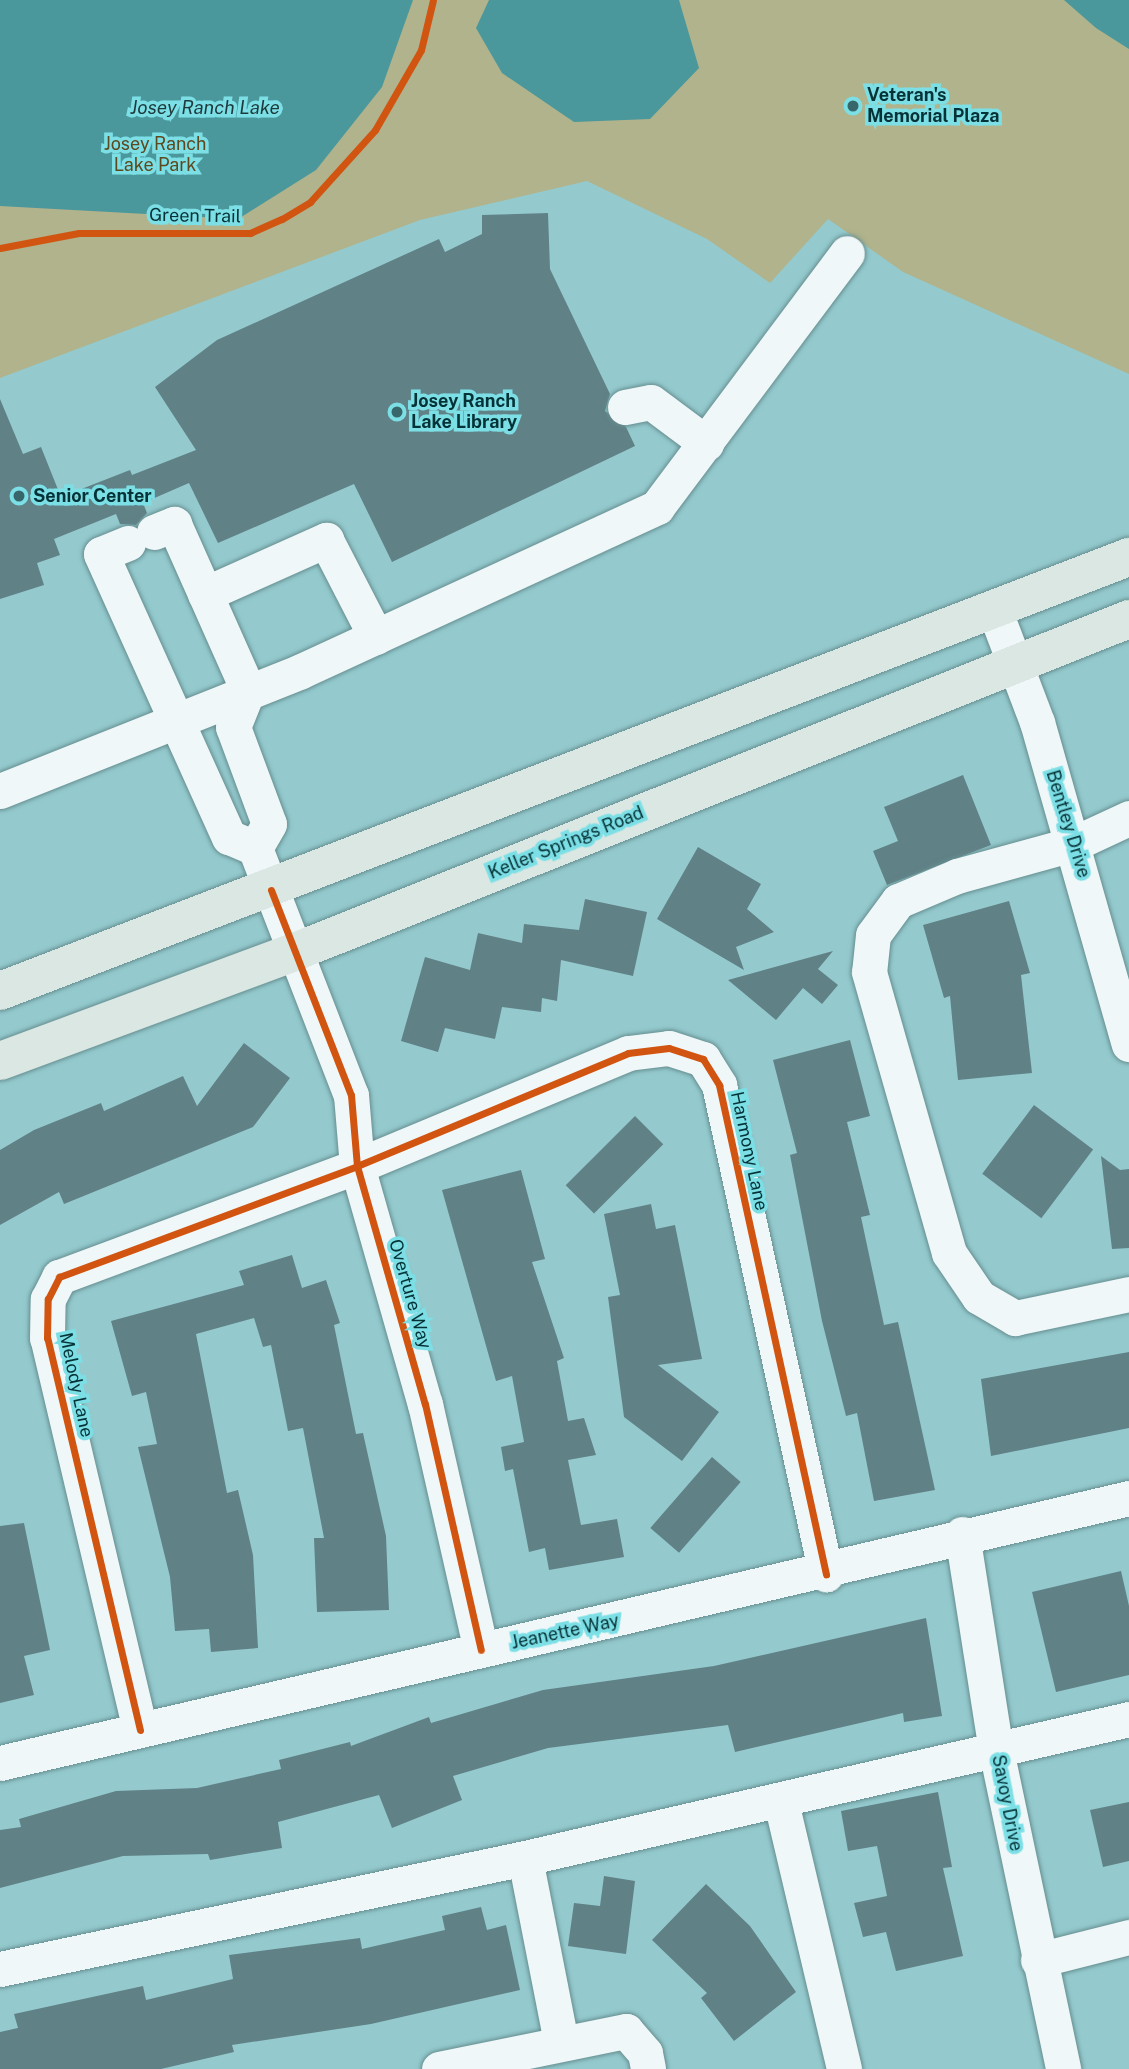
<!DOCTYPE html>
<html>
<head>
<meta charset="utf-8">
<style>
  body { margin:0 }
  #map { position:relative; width:1129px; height:2069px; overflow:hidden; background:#94cace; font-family:"Public Sans",sans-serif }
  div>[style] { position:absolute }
  .green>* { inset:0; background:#b0b38b }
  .water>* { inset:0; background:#4a979c }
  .building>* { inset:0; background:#608186; transform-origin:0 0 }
  .roads { filter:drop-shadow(0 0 2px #668e90) drop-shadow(0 0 2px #668e90) }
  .minor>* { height:35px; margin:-17.5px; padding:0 17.5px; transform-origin:17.5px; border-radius:17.5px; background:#eff7f8 }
  .major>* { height:38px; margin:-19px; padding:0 19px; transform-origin:19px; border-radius:19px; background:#dbe7e2 }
  .cycleway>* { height:7px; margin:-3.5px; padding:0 3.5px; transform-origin:3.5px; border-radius:3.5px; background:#d15510 }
  .dots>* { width:19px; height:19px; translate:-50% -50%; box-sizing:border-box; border:4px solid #7cdfe6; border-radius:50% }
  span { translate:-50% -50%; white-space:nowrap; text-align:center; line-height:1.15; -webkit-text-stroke:7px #7cdfe6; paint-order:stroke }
  .poi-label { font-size:18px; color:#053236; font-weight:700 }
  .left { translate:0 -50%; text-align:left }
  .park-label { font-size:18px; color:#5e481e }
  .street-label { font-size:18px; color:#053236 }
  .water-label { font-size:19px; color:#1e393b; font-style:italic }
</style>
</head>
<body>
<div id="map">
  <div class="green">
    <i style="clip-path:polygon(0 0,1129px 0,1129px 374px,903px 272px,828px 219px,770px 283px,707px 239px,587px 181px,420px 220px,0 378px)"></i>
  </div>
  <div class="water">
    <i style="clip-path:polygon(0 0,413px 0,382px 87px,316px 170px,238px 219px,0 206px)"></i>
    <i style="clip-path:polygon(489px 0,679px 0,699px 68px,650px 119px,574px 122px,502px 73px,476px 28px)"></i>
    <i style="clip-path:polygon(1064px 0,1129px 0,1129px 49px,1096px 28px)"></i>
  </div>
  <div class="building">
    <i style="clip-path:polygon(548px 213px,550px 269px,610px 394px,605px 411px,626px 427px,635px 446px,392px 562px,354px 484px,218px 543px,189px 483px,143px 503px,147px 513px,136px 525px,120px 524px,116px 514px,54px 539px,60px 555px,37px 563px,44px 585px,0 599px,0 399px,23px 454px,41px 447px,61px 497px,130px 470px,132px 475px,196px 450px,155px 387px,217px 340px,439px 239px,445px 252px,482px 234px,482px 215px)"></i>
    <i style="clip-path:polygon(963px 775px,991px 845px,887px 885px,873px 851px,898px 841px,884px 807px)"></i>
    <i style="clip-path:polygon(698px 847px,761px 884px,747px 909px,774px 932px,736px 947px,744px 970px,657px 919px)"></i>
    <i style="clip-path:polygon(585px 899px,647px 912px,633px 976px,561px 960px,557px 1001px,542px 998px,541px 1012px,502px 1007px,495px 1039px,445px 1028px,438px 1052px,401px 1041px,425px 957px,470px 970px,478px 933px,522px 943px,524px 924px,579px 930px)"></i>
    <i style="clip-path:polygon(1009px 901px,1030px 973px,1021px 975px,1032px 1073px,958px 1080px,950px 996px,944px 998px,923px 925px)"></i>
    <i style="clip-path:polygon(833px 951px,818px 969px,838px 985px,822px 1004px,803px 988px,776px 1020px,728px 980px)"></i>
    <i style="clip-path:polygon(850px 1040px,870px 1116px,847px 1122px,870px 1215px,861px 1217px,884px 1325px,898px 1322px,935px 1490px,874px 1501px,857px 1413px,846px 1416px,822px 1321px,790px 1155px,797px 1153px,773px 1060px)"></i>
    <i style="clip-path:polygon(244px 1043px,290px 1078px,253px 1127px,64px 1204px,59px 1192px,0 1225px,0 1150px,34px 1130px,101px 1103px,104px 1111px,183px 1076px,197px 1106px)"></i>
    <i style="left:1034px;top:1105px;width:74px;height:86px;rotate:37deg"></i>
    <i style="left:635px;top:1116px;width:40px;height:98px;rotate:45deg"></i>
    <i style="clip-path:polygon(1101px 1156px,1120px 1170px,1129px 1169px,1129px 1248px,1112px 1249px)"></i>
    <i style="clip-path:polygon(521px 1170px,545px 1259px,532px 1262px,564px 1358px,557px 1361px,568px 1421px,584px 1418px,596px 1455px,568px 1460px,581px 1525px,617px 1519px,624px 1557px,549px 1570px,545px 1548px,529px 1552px,513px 1469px,505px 1471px,501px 1447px,524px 1442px,512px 1376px,496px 1381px,442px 1190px)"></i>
    <i style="clip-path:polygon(651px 1204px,656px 1229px,675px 1225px,702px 1359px,658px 1365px,719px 1412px,682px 1461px,624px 1417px,608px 1297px,620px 1295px,604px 1214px)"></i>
    <i style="clip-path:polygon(292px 1255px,302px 1288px,326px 1280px,340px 1323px,334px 1325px,356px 1434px,363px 1433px,386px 1536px,389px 1610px,317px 1612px,314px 1538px,324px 1538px,303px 1428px,288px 1431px,271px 1345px,263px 1347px,254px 1318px,196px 1334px,227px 1493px,238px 1490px,253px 1555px,258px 1648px,211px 1652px,209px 1629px,175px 1631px,170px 1577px,138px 1447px,157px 1444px,146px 1392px,132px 1396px,111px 1321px,244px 1285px,239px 1271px)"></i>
    <i style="clip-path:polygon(1129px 1352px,1129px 1428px,991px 1456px,981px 1379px)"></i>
    <i style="left:712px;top:1457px;width:38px;height:94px;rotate:41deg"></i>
    <i style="clip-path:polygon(24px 1523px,50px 1650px,24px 1656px,34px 1695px,0 1703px,0 1526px)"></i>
    <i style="clip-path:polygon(1121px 1571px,1129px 1606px,1129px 1675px,1056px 1692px,1032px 1592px)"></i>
    <i style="clip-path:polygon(926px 1618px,942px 1716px,904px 1722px,903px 1713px,735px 1752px,728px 1725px,548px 1748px,453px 1776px,462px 1800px,392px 1828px,379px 1795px,278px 1822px,282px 1848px,210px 1860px,208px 1854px,123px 1856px,0 1888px,0 1830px,21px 1827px,19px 1819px,116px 1791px,197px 1788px,281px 1769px,279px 1760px,350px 1742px,351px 1746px,429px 1717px,431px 1723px,543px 1690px,714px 1666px)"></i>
    <i style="clip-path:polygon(938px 1792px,952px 1867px,943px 1868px,963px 1956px,896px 1971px,886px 1932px,863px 1937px,854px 1903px,887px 1896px,877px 1846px,848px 1851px,841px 1811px)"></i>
    <i style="clip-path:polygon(1129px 1802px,1129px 1861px,1103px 1867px,1090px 1810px)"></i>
    <i style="clip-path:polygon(604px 1876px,635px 1881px,626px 1954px,568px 1946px,574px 1903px,600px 1906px)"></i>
    <i style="clip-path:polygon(706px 1884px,750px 1926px,796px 1992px,734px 2041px,701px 1998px,707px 1993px,652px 1940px)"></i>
    <i style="clip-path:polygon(481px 1907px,487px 1930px,506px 1925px,520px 1990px,371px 2024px,232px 2045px,234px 2052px,161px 2069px,0 2069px,0 2032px,18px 2028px,14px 2014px,143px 1986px,146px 2000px,233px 1979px,229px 1955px,360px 1938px,362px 1949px,445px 1930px,442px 1916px)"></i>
  </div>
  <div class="roads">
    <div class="minor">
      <i style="left:625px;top:407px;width:26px;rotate:-11deg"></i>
      <i style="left:651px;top:402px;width:69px;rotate:36.7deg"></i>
      <i style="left:154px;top:532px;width:22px;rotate:-22deg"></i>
      <i style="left:174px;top:524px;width:182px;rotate:66deg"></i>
      <i style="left:248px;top:690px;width:40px;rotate:112deg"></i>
      <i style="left:233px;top:727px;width:103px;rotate:69.6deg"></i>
      <i style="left:269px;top:824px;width:28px;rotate:120deg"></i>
      <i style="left:128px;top:543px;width:29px;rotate:158deg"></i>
      <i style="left:101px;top:554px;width:311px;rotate:65.7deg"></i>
      <i style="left:229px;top:837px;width:28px;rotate:23deg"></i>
      <i style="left:205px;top:594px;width:133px;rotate:-24.1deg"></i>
      <i style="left:326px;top:540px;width:109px;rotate:62.7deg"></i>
      <i style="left:994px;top:609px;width:121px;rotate:69.2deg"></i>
      <i style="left:1037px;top:722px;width:335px;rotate:74.1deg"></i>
      <i style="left:0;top:791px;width:324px;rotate:-21.7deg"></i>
      <i style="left:301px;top:671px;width:392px;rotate:-24.7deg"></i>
      <i style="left:657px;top:507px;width:317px;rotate:-53.2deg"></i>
      <i style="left:1129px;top:818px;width:62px;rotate:155.1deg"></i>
      <i style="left:1073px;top:844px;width:120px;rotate:164.6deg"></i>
      <i style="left:957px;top:876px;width:64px;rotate:157deg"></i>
      <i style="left:898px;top:901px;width:42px;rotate:126.3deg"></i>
      <i style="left:873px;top:935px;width:37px;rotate:96deg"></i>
      <i style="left:869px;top:972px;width:292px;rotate:74.1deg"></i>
      <i style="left:949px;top:1253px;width:53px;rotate:55.7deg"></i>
      <i style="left:979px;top:1297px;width:42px;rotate:30.3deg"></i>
      <i style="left:1015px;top:1318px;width:116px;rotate:-11.9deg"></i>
      <i style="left:255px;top:848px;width:265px;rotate:68.8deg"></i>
      <i style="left:351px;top:1095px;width:71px;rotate:85.2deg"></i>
      <i style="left:357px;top:1166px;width:248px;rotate:74.1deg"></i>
      <i style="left:425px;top:1404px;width:252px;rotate:77.2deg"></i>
      <i style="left:962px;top:1534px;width:219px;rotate:81.1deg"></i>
      <i style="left:996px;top:1750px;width:326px;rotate:78.1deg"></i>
      <i style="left:140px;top:1730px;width:403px;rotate:-103.3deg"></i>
      <i style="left:47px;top:1338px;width:39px;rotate:-89deg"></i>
      <i style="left:48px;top:1299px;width:25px;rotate:-63deg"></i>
      <i style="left:59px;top:1277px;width:318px;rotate:-20.4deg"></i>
      <i style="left:357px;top:1166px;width:294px;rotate:-22.6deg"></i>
      <i style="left:628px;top:1053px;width:41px;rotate:-7deg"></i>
      <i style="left:669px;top:1048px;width:36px;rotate:18deg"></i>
      <i style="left:703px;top:1059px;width:31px;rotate:58deg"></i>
      <i style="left:719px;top:1085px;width:501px;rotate:77.66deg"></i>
      <i style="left:0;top:1763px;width:1160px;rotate:-13.21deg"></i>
      <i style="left:781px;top:1802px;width:274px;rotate:76.7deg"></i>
      <i style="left:1038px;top:1960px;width:94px;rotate:-14.2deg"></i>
      <i style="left:0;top:1969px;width:537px;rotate:-11.94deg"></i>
      <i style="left:561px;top:2042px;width:187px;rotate:-101.1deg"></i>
      <i style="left:525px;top:1858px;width:620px;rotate:-12.96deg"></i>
      <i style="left:439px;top:2069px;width:191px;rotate:-11.5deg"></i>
      <i style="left:626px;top:2031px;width:29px;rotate:49deg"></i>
      <i style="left:645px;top:2053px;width:16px;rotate:79deg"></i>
    </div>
    <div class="major">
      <i style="left:0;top:991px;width:1210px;rotate:-21.03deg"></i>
      <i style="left:0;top:1061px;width:317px;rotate:-20.3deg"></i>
      <i style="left:297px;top:951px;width:896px;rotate:-21.75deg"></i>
    </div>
  </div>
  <div class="cycleway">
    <i style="left:0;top:248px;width:80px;rotate:-10.8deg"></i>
    <i style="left:79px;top:233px;width:171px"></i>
    <i style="left:250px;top:233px;width:35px;rotate:-24deg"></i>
    <i style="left:282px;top:219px;width:33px;rotate:-31deg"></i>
    <i style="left:310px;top:202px;width:97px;rotate:-47.9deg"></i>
    <i style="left:375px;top:130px;width:92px;rotate:-60.1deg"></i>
    <i style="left:421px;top:50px;width:51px;rotate:-76.5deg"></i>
    <i style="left:271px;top:890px;width:220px;rotate:68.7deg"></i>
    <i style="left:351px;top:1095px;width:71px;rotate:85.2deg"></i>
    <i style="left:357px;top:1166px;width:248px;rotate:74.1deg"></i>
    <i style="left:425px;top:1404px;width:252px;rotate:77.2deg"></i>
    <i style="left:140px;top:1730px;width:403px;rotate:-103.3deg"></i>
    <i style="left:47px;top:1338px;width:39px;rotate:-89deg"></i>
    <i style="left:48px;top:1299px;width:25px;rotate:-63deg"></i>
    <i style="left:59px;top:1277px;width:318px;rotate:-20.4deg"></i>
    <i style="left:357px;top:1166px;width:294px;rotate:-22.6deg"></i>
    <i style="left:628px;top:1053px;width:41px;rotate:-7deg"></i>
    <i style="left:669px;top:1048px;width:36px;rotate:18deg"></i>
    <i style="left:703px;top:1059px;width:31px;rotate:58deg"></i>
    <i style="left:719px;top:1085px;width:501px;rotate:77.66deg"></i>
  </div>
  <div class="dots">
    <i style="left:853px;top:106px;background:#37676b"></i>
    <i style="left:397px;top:412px;background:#37676b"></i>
    <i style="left:19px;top:496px;background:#37676b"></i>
  </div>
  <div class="poi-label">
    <span class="left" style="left:867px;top:106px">Veteran's<br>Memorial Plaza</span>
    <span class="left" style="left:411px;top:412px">Josey Ranch<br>Lake Library</span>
    <span class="left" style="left:33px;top:496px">Senior Center</span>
  </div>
  <div class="park-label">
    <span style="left:155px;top:155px">Josey Ranch<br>Lake Park</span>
  </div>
  <div class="street-label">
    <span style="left:195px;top:216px;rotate:1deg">Green Trail</span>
    <span style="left:1068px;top:824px;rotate:73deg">Bentley Drive</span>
    <span style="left:566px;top:843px;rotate:-22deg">Keller Springs Road</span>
    <span style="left:749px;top:1151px;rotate:78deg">Harmony Lane</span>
    <span style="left:410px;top:1294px;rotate:74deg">Overture Way</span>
    <span style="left:76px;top:1385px;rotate:78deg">Melody Lane</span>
    <span style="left:565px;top:1632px;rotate:-12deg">Jeanette Way</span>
    <span style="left:1007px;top:1803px;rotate:79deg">Savoy Drive</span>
  </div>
  <div class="water-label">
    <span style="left:205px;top:108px">Josey Ranch Lake</span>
  </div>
</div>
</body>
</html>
